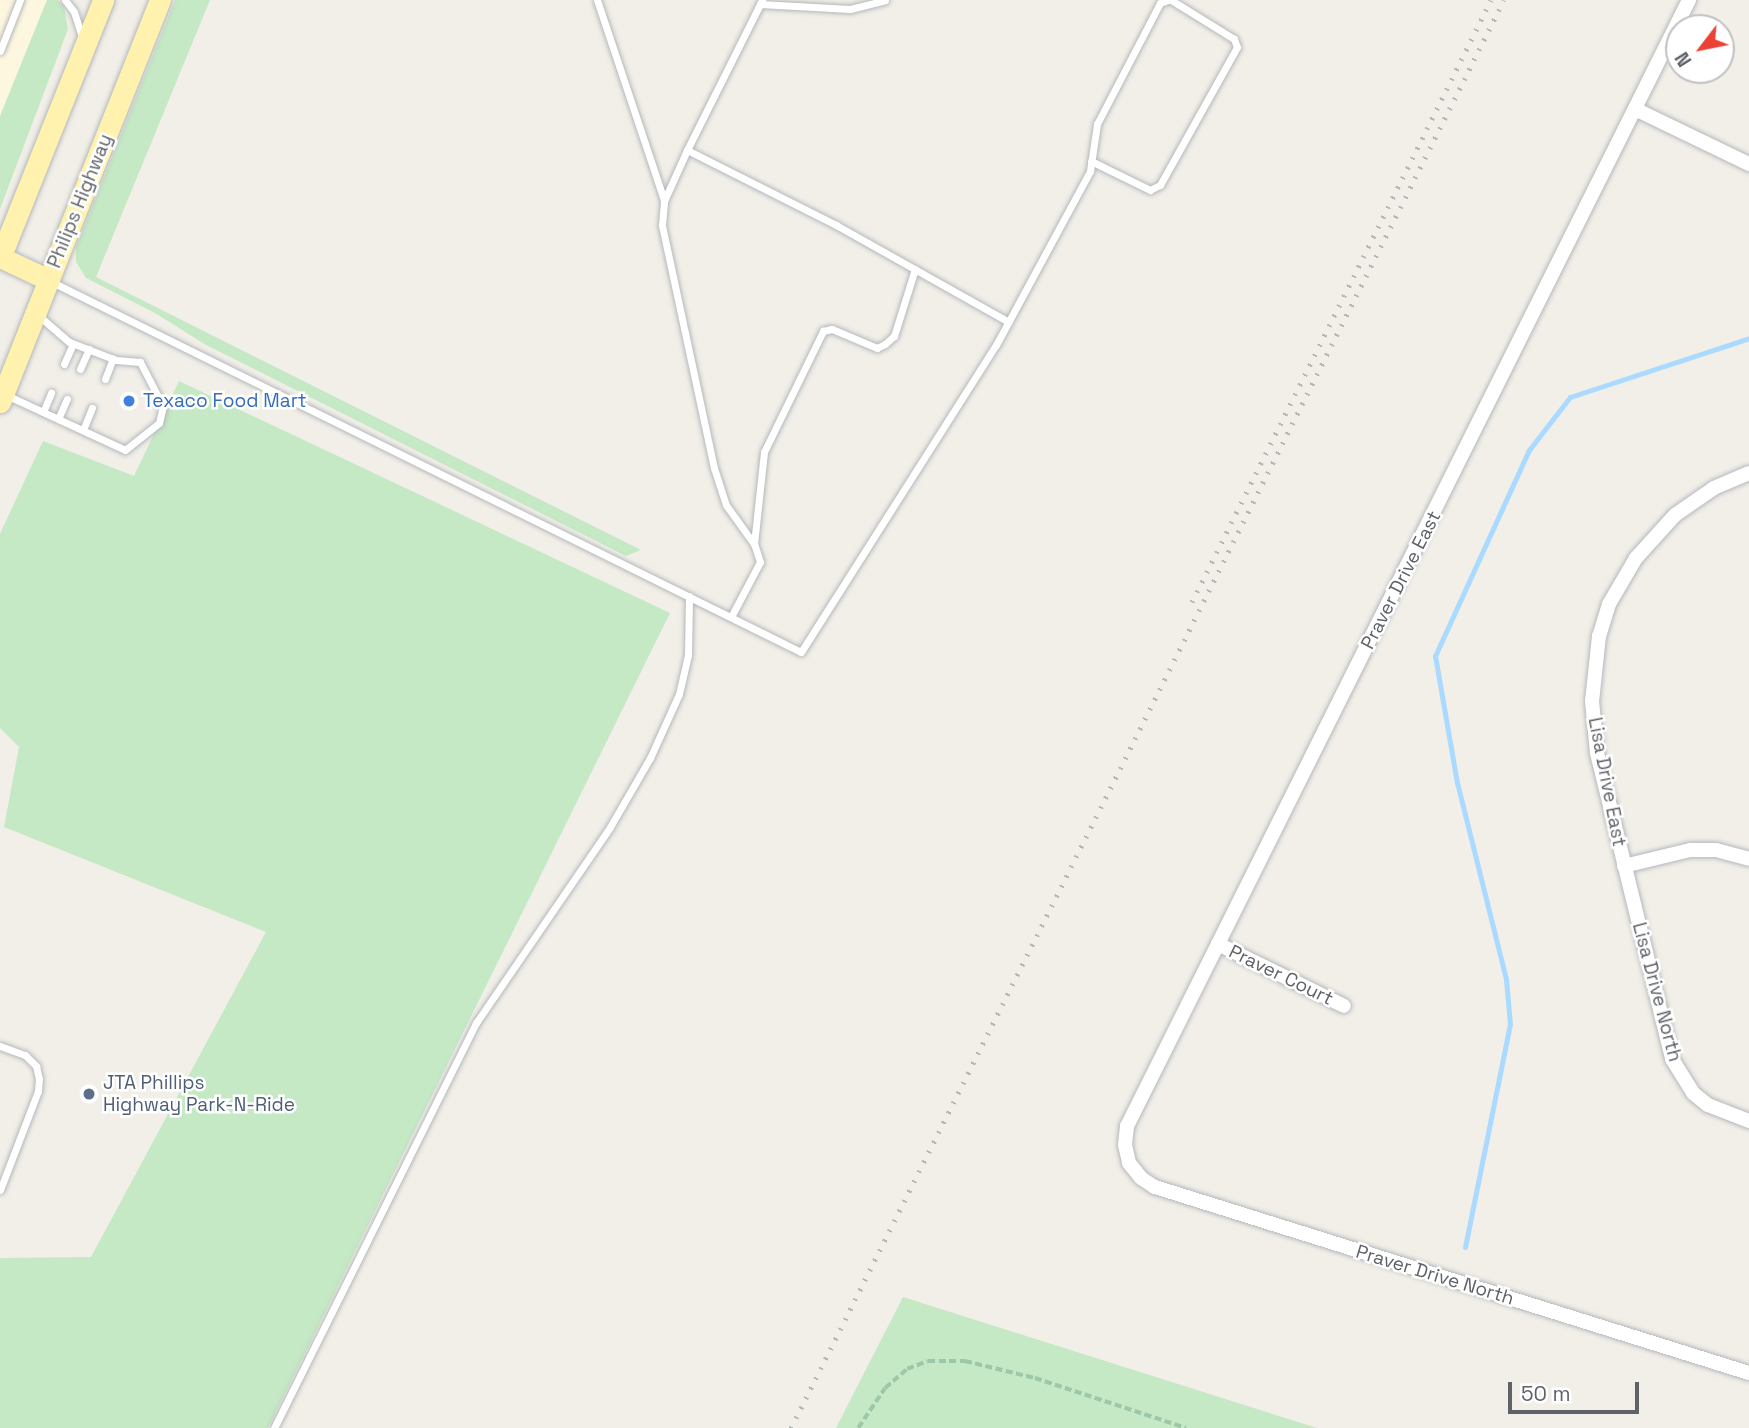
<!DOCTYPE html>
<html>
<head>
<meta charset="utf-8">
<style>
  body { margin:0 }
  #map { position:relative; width:1749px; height:1428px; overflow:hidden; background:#f1efe8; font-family:"Space Grotesk",sans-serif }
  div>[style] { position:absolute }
  .commercial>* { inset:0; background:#fef7e0 }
  .green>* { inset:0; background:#c5e8c5 }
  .stream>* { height:5px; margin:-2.5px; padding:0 2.5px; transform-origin:2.5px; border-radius:2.5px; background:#aadaff }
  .path>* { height:3.5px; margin-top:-1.75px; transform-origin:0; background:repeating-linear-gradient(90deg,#9cc7a9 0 7px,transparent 0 10.5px) }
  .roads { filter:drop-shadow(0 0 2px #b5b8bc) drop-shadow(0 0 2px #b5b8bc) }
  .lane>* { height:7px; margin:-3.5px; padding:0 3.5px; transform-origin:3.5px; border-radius:3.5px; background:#fff }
  .street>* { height:14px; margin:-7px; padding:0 7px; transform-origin:7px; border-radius:7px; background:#fff }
  .primary>* { height:21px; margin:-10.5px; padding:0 10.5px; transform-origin:10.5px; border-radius:10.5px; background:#fff2af }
  .rail>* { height:5px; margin-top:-2.5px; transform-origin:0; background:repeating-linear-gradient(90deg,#b6b7b8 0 2px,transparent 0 11px) }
  .dots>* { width:19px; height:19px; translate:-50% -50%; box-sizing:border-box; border:4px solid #fff; border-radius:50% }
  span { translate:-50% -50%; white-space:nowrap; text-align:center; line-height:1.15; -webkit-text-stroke:5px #fff; paint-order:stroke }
  .street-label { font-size:19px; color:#5f6368 }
  .shop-label { font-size:19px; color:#366cbe }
  .left { translate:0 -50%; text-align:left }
  .service-label { font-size:19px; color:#4e5e75 }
  .north { position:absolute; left:1665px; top:14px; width:70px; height:70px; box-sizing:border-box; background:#fff; border:2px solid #bfc1c3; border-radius:50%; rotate:238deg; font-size:19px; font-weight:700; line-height:28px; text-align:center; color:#5f6368 }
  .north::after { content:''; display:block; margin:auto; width:24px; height:32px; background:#ea4335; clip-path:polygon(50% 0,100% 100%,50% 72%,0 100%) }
  .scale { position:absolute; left:1508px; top:1382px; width:131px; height:32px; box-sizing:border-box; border:4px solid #5f6368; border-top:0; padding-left:9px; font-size:21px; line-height:24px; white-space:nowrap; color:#5f6368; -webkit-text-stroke:5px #fff; paint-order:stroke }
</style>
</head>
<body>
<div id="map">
  <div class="commercial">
    <i style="clip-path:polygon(0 0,47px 0,0 116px)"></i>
  </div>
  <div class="green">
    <i style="clip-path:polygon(47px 0,58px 0,64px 7px,68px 29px,0 209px,0 116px)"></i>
    <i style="clip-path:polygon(175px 0,210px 0,96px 277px,641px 550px,626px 556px,206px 345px,155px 313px,86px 278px,76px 262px,76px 247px)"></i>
    <i style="clip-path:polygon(179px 381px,670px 613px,268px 1428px,0 1428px,0 1258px,91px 1257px,266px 932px,4px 827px,19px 747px,0 728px,0 534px,43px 441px,134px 476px)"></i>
    <i style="clip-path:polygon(903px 1297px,1317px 1428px,836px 1428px)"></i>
  </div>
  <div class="stream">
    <i style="left:1465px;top:1247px;width:227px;rotate:-78.6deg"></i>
    <i style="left:1510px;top:1024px;width:45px;rotate:-95.1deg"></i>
    <i style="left:1506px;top:979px;width:202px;rotate:-104deg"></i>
    <i style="left:1457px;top:783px;width:129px;rotate:-99.8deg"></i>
    <i style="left:1435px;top:656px;width:226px;rotate:-65.5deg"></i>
    <i style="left:1529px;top:450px;width:67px;rotate:-52.3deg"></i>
    <i style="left:1570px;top:397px;width:188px;rotate:-18.2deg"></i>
  </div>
  <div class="path">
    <i style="left:858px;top:1428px;width:48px;rotate:-56deg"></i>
    <i style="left:885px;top:1388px;width:29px;rotate:-41deg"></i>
    <i style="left:907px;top:1369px;width:22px;rotate:-21deg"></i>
    <i style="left:928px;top:1361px;width:37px"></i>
    <i style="left:965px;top:1361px;width:72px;rotate:13.7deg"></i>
    <i style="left:1035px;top:1378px;width:159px;rotate:18.3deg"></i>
  </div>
  <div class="roads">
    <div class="lane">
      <i style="left:65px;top:0;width:15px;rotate:53deg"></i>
      <i style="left:74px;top:12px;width:26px;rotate:72deg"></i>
      <i style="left:597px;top:0;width:211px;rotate:71.5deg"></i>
      <i style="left:760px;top:4px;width:90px;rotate:3.2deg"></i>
      <i style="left:850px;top:9px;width:36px;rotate:-14deg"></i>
      <i style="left:0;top:51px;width:55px;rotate:-68.6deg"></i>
      <i style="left:687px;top:150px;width:168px;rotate:-63.4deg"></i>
      <i style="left:1091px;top:161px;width:66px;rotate:26.2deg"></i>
      <i style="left:1150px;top:190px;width:11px;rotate:-27deg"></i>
      <i style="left:1160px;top:185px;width:158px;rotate:-60.8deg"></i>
      <i style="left:1237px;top:47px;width:9px;rotate:-111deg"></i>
      <i style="left:1234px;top:39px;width:74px;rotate:-148.2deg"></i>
      <i style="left:52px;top:282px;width:835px;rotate:26.29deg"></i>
      <i style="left:801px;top:652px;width:364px;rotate:-57.6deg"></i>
      <i style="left:996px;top:345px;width:198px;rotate:-61.6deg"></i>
      <i style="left:1090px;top:171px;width:48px;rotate:-81.5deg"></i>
      <i style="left:1097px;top:124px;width:136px;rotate:-62.5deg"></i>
      <i style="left:1160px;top:3px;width:9px;rotate:-21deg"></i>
      <i style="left:64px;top:364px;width:22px;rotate:-66deg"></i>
      <i style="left:80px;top:369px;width:22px;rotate:-66deg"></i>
      <i style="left:105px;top:379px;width:22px;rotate:-69deg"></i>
      <i style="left:4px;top:394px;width:133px;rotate:24.8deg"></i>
      <i style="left:125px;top:450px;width:43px;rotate:-38.5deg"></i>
      <i style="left:159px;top:423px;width:17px;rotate:-77deg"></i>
      <i style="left:163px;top:406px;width:50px;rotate:-117.6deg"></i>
      <i style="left:140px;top:362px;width:24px;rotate:-175deg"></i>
      <i style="left:116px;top:360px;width:50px;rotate:-159deg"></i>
      <i style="left:69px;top:342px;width:40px;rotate:-139deg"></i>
      <i style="left:43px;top:412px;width:21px;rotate:-67deg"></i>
      <i style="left:58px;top:419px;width:22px;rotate:-66deg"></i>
      <i style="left:83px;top:430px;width:24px;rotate:-68deg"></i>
      <i style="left:754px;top:544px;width:93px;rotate:-83.8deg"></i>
      <i style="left:764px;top:452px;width:135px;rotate:-64deg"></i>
      <i style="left:823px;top:331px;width:9px;rotate:-13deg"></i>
      <i style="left:832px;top:329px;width:49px;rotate:22.9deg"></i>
      <i style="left:877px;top:348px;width:9px;rotate:-27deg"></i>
      <i style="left:885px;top:344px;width:12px;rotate:-42deg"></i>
      <i style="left:894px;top:336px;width:70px;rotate:-72.6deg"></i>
      <i style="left:732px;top:615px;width:60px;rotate:-62.2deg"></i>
      <i style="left:760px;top:562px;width:19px;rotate:-108deg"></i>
      <i style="left:754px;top:544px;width:48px;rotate:-125.7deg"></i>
      <i style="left:726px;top:505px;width:39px;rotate:-108deg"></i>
      <i style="left:714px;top:468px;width:249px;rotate:-102.1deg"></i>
      <i style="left:662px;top:225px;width:24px;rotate:-85deg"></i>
      <i style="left:664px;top:201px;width:56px;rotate:-65.7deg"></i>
      <i style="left:687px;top:150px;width:167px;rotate:26.7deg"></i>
      <i style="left:836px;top:225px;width:198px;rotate:29.3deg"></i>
      <i style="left:0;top:1046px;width:27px;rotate:20deg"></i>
      <i style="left:25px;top:1055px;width:16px;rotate:45deg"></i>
      <i style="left:36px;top:1066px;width:13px;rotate:77deg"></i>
      <i style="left:39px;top:1079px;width:12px;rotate:95deg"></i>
      <i style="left:38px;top:1091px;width:106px;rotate:111deg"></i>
      <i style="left:274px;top:1428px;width:453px;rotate:-63.5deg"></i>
      <i style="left:476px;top:1023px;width:237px;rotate:-55.6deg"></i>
      <i style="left:610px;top:827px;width:80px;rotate:-59.9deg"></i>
      <i style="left:650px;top:758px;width:70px;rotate:-65.6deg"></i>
      <i style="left:679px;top:694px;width:40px;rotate:-77deg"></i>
      <i style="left:688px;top:655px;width:59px;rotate:-89deg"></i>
    </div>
    <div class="street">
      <i style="left:1689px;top:0;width:1258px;rotate:116.52deg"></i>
      <i style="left:1127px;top:1126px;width:19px;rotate:96deg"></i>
      <i style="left:1125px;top:1145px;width:18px;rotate:77deg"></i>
      <i style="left:1129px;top:1163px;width:19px;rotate:51deg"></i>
      <i style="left:1141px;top:1178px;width:17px;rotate:33deg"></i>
      <i style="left:1155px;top:1187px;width:622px;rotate:17.39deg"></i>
      <i style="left:1635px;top:109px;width:127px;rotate:25.8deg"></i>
      <i style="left:1749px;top:473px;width:38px;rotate:157deg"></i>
      <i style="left:1714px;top:488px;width:47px;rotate:145.3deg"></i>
      <i style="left:1675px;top:515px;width:58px;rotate:132.2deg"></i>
      <i style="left:1636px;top:558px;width:53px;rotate:120.4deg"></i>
      <i style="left:1609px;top:604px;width:34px;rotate:107deg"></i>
      <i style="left:1599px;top:636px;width:65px;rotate:96.1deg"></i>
      <i style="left:1592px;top:701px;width:52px;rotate:84.5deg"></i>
      <i style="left:1597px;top:753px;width:315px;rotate:76.2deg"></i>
      <i style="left:1672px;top:1059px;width:40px;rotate:58deg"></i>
      <i style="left:1693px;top:1093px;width:19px;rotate:39deg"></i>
      <i style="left:1708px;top:1105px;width:44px;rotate:21.3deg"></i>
      <i style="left:1624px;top:866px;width:68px;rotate:-13.6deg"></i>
      <i style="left:1690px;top:850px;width:26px"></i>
      <i style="left:1716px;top:850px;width:34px;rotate:15deg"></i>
      <i style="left:1218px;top:944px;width:140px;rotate:26.2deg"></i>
    </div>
    <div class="primary">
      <i style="left:0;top:257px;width:54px;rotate:25.1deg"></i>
      <i style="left:0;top:258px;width:278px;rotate:-68.2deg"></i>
      <i style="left:0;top:402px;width:433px;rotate:-68.3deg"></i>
    </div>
  </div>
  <div class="rail">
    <i style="left:1192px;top:602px;width:672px;rotate:-63.59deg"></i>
    <i style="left:791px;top:1428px;width:1596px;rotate:-63.47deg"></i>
  </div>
  <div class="dots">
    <i style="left:129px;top:401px;background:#3f7fe0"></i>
    <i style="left:89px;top:1094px;background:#5c6f8a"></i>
  </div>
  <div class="street-label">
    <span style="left:80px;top:201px;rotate:-68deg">Philips Highway</span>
    <span style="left:1401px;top:580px;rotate:-63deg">Praver Drive East</span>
    <span style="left:1607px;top:782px;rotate:79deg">Lisa Drive East</span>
    <span style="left:1281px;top:975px;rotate:26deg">Praver Court</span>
    <span style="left:1657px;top:992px;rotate:75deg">Lisa Drive North</span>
    <span style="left:1435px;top:1275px;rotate:17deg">Praver Drive North</span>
  </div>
  <div class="shop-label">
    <span class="left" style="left:143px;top:401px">Texaco Food Mart</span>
  </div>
  <div class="service-label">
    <span class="left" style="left:103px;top:1094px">JTA Phillips<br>Highway Park-N-Ride</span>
  </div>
  <div class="north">N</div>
  <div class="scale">50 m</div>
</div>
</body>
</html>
